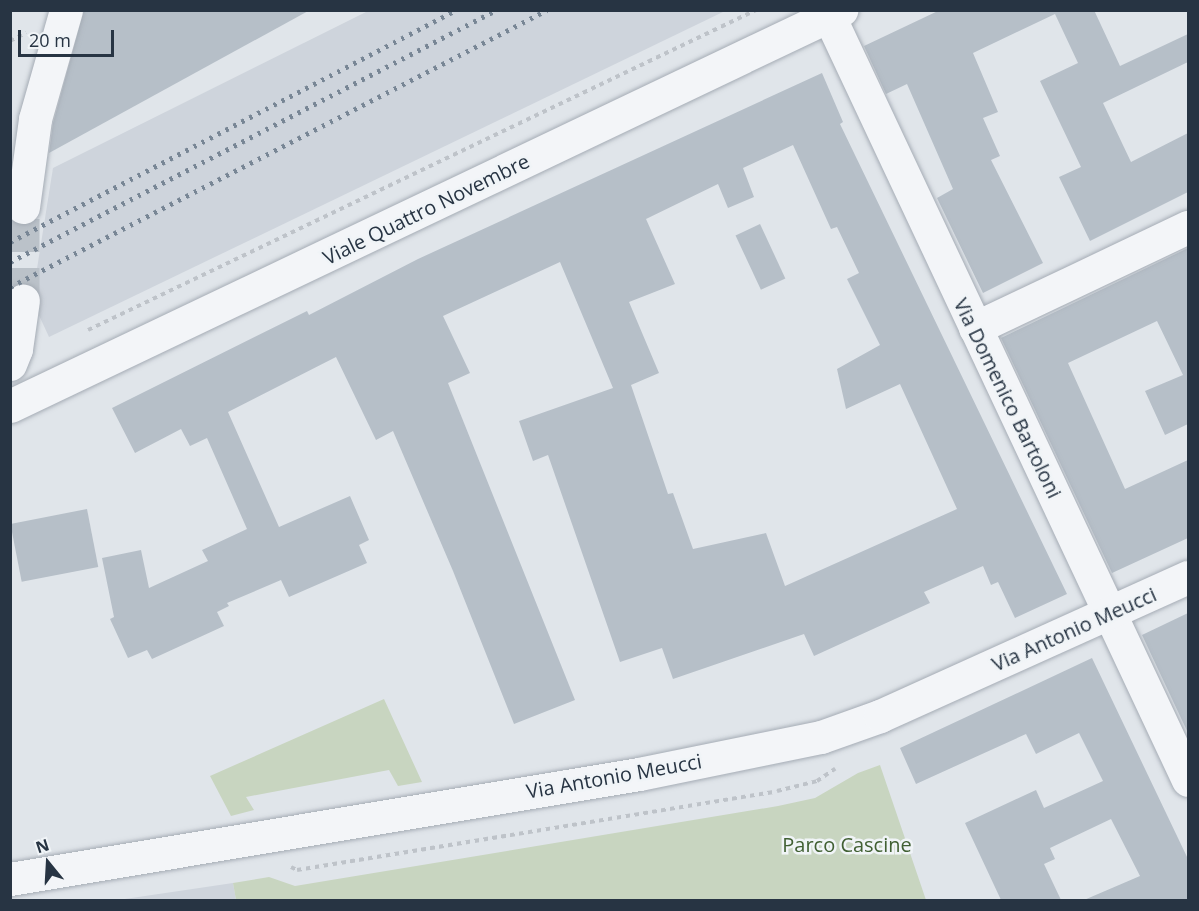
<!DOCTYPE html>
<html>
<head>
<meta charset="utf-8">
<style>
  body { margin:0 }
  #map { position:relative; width:1199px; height:911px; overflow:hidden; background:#e0e5ea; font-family:"Open Sans",sans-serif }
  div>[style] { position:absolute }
  .built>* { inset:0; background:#ced4dc }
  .green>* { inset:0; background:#c8d5c0 }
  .building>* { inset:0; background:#b6bfc8; transform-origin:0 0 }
  .minor-tunnel>* { height:33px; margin-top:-16.5px; transform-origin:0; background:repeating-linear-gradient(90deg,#bbc2c9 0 33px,transparent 0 49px) }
  .path>* { height:4px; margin-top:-2px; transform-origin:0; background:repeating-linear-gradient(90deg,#bec3c9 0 4.5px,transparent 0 9px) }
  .roads { filter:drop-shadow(0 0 2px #a5acb5) drop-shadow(0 0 2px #a5acb5) }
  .minor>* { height:33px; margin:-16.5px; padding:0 16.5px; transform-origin:16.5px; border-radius:16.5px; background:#f3f5f8 }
  .rail>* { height:4.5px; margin-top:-2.25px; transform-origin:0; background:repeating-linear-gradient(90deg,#788695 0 3px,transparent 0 9px) }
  span { translate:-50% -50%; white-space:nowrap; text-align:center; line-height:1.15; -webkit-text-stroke:5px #f0f4f7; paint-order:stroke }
  .street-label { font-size:20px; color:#273443 }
  .park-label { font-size:20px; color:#416033 }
  .frame { position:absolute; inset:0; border:12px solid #273443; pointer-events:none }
  .north { position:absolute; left:18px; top:833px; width:60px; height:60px; -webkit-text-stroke:4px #f0f4f7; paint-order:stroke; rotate:342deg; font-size:16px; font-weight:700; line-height:24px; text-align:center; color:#273443 }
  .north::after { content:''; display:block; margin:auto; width:21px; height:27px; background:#273443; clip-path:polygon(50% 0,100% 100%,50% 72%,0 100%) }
  .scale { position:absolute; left:18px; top:30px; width:96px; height:27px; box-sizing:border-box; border:3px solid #273443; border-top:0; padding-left:8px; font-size:18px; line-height:21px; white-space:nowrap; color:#273443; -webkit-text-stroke:4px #f0f4f7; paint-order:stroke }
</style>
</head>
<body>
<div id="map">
  <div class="built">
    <i style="clip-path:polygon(368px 11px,725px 11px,49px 337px,32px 300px,53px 168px)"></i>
    <i style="clip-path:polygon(233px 883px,236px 900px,118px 900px)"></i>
  </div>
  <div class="green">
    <i style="clip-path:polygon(384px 699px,422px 782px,398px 786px,389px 770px,246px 797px,254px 810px,231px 816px,210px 776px)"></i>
    <i style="clip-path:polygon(880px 765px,926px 900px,236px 900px,233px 883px,269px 877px,295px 886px,778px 806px,815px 798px,858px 773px)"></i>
  </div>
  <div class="building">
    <i style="clip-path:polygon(84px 10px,310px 10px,49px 153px,53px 123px)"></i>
    <i style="clip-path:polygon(940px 10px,1094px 10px,1120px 66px,1188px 34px,1188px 62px,1103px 103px,1131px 162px,1188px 133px,1188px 192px,1090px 241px,1059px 177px,1081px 167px,1040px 81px,1078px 63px,1055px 14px,973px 53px,998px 112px,983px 118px,1000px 156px,991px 160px,1043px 263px,983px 293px,937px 198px,953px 189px,907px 84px,886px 94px,864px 46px)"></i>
    <i style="clip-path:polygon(evenodd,822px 73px,843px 122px,840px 124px,1067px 594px,1015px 618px,998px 582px,991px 585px,983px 566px,924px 592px,930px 603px,814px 656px,804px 634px,673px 679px,662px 648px,620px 662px,548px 455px,533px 461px,519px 421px,613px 388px,560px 262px,443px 316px,470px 373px,448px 383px,575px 700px,514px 724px,453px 571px,393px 431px,376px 440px,336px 357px,228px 412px,279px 527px,350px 496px,369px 540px,359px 545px,367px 563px,289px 597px,281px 580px,227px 603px,229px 606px,217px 612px,224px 626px,152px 659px,147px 650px,128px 658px,110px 619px,114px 617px,102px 558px,141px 550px,149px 588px,208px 561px,202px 550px,247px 529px,207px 438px,190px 446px,181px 429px,135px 453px,112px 408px,307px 311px,309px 315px,418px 259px,822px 73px,793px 145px,831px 229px,837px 227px,859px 273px,847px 279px,880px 345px,837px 369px,846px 409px,900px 384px,957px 509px,785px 586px,766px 533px,693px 549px,673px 493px,668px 494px,631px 385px,659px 373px,629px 302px,675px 284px,646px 219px,718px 184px,728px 208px,754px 197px,743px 168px,793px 145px)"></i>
    <i style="left:760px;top:224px;width:60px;height:27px;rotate:65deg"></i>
    <i style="clip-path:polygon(1188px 248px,1188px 424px,1165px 435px,1145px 391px,1183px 375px,1157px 321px,1068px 363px,1125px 489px,1188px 460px,1188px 538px,1112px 573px,1001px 338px)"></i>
    <i style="left:87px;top:509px;width:59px;height:78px;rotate:79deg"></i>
    <i style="clip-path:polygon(1188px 613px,1188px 733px,1142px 635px)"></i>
    <i style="clip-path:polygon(1092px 658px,1188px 859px,1188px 900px,1084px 900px,1140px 876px,1111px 819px,1050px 848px,1055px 859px,1044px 864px,1061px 900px,1001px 900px,965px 823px,1036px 790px,1044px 808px,1103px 781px,1079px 733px,1036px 754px,1026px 734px,916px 784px,900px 748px)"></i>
  </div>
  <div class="minor-tunnel">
    <i style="left:23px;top:300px;width:93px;rotate:-90deg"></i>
  </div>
  <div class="path">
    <i style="left:10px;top:41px;width:18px;rotate:-27deg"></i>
    <i style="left:88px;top:330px;width:741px;rotate:-25.6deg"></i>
    <i style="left:291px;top:867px;width:7px;rotate:27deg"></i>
    <i style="left:297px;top:870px;width:486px;rotate:-9.3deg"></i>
    <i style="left:777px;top:791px;width:41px;rotate:-14deg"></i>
    <i style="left:817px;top:781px;width:22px;rotate:-34deg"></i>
  </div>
  <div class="roads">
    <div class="minor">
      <i style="left:829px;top:16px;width:844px;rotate:64.83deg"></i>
      <i style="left:23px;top:207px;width:89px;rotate:-82.2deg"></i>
      <i style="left:35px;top:119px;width:113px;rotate:-74.1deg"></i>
      <i style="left:975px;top:328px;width:236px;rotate:-25.4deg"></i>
      <i style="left:10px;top:364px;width:16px;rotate:-68deg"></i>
      <i style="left:16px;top:349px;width:49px;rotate:-81.9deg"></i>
      <i style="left:10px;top:406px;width:921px;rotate:-25.48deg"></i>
      <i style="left:10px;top:879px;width:638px;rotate:-9.48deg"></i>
      <i style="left:639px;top:774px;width:186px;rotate:-11.5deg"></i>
      <i style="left:821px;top:737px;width:63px;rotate:-19.6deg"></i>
      <i style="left:880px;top:716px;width:338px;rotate:-24.3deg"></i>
    </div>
  </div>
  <div class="rail">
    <i style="left:10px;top:242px;width:503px;rotate:-27.48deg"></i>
    <i style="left:10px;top:262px;width:547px;rotate:-27.41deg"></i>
    <i style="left:10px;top:287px;width:604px;rotate:-27.29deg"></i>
  </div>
  <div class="street-label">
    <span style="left:426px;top:209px;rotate:-26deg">Viale Quattro Novembre</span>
    <span style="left:1008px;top:398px;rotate:64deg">Via Domenico Bartoloni</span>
    <span style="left:1074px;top:629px;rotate:-24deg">Via Antonio Meucci</span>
    <span style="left:614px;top:776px;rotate:-10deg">Via Antonio Meucci</span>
  </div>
  <div class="park-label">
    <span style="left:847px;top:844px">Parco Cascine</span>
  </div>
  <div class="frame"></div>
  <div class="north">N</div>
  <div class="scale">20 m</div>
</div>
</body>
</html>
